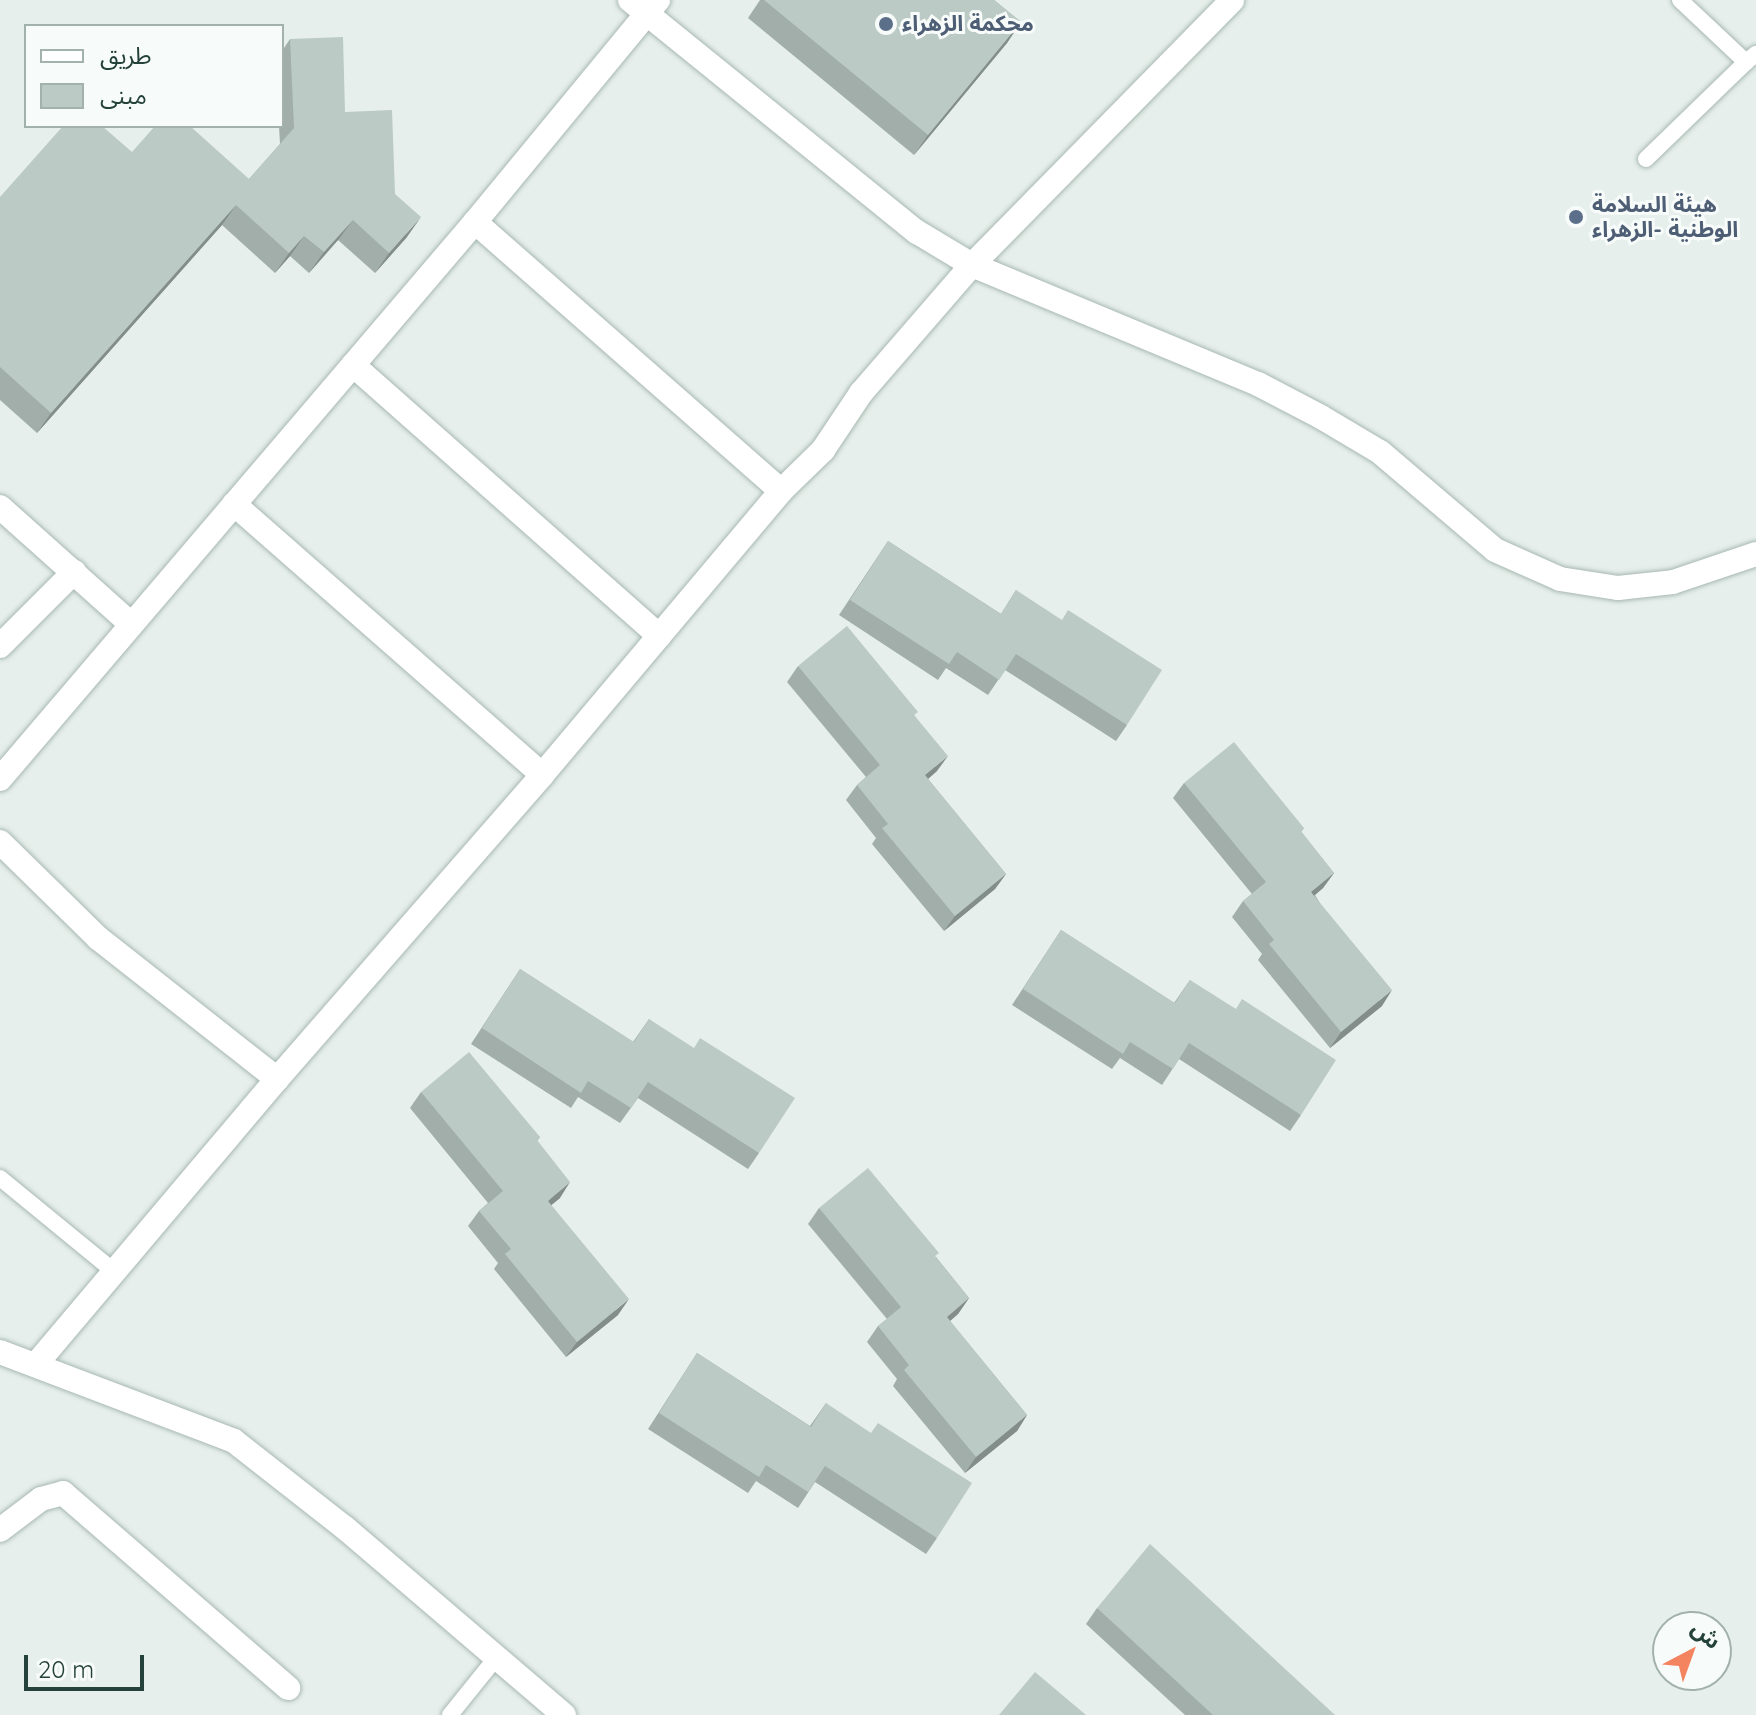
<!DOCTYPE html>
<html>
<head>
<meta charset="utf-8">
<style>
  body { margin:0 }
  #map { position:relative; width:1756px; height:1715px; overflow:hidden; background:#e6efeb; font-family:Quicksand,"Noto Sans Arabic",sans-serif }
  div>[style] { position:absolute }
  .roads { filter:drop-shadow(0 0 2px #a8b8b2) drop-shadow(0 0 2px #a8b8b2) }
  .lane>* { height:16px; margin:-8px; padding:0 8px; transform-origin:8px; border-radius:8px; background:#fff }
  .street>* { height:24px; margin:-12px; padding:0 12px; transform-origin:12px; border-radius:12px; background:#fff }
  .wall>* { inset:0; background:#a1aea9 }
  .shaded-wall>* { inset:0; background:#838d89 }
  .building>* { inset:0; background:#bbcac4 }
  .dots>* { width:22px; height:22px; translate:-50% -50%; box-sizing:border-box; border:4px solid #f7fbf9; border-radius:50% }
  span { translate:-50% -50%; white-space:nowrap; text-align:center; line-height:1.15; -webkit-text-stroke:6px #f7fbf9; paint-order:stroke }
  .service-label { font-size:22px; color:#4e5e75; font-weight:700 }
  .left { translate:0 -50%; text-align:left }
  .legend { position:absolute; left:24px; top:24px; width:260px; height:104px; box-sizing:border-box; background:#f7fbf9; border:2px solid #a3b1ad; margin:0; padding:10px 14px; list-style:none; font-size:24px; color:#24423a }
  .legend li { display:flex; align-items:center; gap:16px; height:40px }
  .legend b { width:40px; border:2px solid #a3b1ad }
  .north { position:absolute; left:1652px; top:1611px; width:80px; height:80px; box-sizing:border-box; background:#f7fbf9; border:2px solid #a3b1ad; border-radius:50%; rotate:41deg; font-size:22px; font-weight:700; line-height:32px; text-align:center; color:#24423a }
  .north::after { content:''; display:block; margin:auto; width:28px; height:36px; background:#f4845f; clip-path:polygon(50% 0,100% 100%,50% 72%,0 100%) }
  .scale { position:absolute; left:24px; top:1655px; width:120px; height:36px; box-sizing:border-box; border:4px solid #24423a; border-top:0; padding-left:10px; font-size:24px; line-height:28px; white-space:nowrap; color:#24423a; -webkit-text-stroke:6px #f7fbf9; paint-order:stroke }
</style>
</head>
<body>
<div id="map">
  <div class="roads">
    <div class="lane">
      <i style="left:1680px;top:0;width:91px;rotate:43.2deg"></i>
      <i style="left:1746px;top:62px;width:13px;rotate:-39deg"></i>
      <i style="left:1646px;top:159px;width:139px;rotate:-44.1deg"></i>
      <i style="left:0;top:1178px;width:149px;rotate:39.3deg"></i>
      <i style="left:450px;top:1715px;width:72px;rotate:-51.2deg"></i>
    </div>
    <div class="street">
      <i style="left:630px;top:0;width:369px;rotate:39deg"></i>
      <i style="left:917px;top:232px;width:64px;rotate:31deg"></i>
      <i style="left:972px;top:265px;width:310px;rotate:22.6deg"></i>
      <i style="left:1258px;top:384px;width:71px;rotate:27.6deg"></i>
      <i style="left:1321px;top:417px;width:69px;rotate:30.7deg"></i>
      <i style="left:1380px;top:452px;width:151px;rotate:40.4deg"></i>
      <i style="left:1495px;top:550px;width:71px;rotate:24deg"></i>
      <i style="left:1560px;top:579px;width:59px;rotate:8.8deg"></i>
      <i style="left:1618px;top:588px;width:55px;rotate:-6.2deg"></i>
      <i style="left:1673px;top:582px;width:88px;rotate:-18.6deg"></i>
      <i style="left:475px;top:222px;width:407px;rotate:41.3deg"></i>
      <i style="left:781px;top:491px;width:59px;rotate:-44.3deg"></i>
      <i style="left:823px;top:450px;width:69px;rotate:-56.3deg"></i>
      <i style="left:861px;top:393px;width:169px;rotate:-49.1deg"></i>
      <i style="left:972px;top:265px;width:371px;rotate:-45.5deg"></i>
      <i style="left:353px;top:365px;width:409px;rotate:41.5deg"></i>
      <i style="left:234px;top:504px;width:410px;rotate:41.3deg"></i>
      <i style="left:0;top:507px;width:176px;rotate:41.8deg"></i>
      <i style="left:0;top:646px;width:105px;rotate:-45deg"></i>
      <i style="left:0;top:779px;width:732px;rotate:-49.54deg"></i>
      <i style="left:475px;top:222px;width:288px;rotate:-50.5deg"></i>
      <i style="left:0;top:842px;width:137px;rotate:44.4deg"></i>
      <i style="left:98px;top:938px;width:228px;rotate:38.2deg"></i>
      <i style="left:277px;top:1079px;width:373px;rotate:130.2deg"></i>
      <i style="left:277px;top:1079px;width:403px;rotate:-48.9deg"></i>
      <i style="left:542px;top:775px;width:371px;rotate:-49.9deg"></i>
      <i style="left:0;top:1352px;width:250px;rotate:20.8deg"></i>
      <i style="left:234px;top:1441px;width:141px;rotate:38.1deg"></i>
      <i style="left:345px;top:1528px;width:288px;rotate:40.5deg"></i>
      <i style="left:0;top:1530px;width:51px;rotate:-37.1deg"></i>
      <i style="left:41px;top:1499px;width:23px;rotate:-15deg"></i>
      <i style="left:63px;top:1493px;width:298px;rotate:40.9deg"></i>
    </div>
  </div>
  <div class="wall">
    <i style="clip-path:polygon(760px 0,994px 0,1021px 22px,1007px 43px,914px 155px,748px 18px)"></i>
    <i style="clip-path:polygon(290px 39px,345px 112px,395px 194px,407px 237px,375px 273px,338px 240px,309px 273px,290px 256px,275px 273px,222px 225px,37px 433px,0 400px,0 197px,132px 152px,249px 179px,280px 144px,279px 126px,282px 126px,282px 51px)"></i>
    <i style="clip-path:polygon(888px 541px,1001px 614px,1016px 590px,1127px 725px,1116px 741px,1005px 670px,988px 695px,946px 668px,938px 680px,839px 615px)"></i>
    <i style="clip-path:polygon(798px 666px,915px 716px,937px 771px,928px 779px,1006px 874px,995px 889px,944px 931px,872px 844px,876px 838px,846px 800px,857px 785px,866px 777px,787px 682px)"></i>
    <i style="clip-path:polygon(1184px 783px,1304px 828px,1301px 832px,1334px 873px,1323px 888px,1315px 895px,1382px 1006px,1330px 1048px,1258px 960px,1262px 954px,1232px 917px,1243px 901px,1252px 894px,1173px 798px)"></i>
    <i style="clip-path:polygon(1061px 930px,1174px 1003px,1190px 980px,1301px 1115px,1290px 1131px,1179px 1059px,1162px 1085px,1120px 1058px,1112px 1069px,1012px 1005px)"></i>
    <i style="clip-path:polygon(520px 969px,633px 1042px,649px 1019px,759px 1153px,748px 1169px,638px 1098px,620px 1123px,578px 1097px,571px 1108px,471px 1044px)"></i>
    <i style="clip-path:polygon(421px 1092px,540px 1137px,537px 1141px,560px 1198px,551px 1205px,618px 1315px,566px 1357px,494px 1269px,498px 1263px,468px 1226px,479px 1211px,488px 1203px,410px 1108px)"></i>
    <i style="clip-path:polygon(819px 1208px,936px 1257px,969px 1298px,958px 1314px,950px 1321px,1027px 1415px,1017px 1431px,965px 1473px,893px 1386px,897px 1379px,867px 1342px,878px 1326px,887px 1319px,808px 1224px)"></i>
    <i style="clip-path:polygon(697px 1353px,810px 1426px,826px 1403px,937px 1538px,926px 1554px,815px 1482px,798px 1508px,756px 1481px,748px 1493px,648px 1429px)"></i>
    <i style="clip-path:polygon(1097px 1608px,1335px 1715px,1185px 1715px,1086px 1624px)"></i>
  </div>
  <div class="shaded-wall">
    <i style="clip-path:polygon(1021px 22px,1007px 43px,914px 155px,928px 135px)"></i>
    <i style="clip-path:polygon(236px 205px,222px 225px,37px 433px,51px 413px)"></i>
    <i style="clip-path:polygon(421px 217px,407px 237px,375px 273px,389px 253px)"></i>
    <i style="clip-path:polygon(353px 220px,338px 240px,309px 273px,324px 252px)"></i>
    <i style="clip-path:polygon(304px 236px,290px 256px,275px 273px,289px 253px)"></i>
    <i style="clip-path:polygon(948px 756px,937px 771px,914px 791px,925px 775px)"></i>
    <i style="clip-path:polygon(1334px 873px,1323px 888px,1301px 907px,1311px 892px)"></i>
    <i style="clip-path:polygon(1006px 874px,995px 889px,944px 931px,955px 916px)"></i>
    <i style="clip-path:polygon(1392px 990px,1382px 1006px,1330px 1048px,1341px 1032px)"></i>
    <i style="clip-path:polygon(570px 1182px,560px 1198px,537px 1217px,548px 1201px)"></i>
    <i style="clip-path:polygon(969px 1298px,958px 1314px,936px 1333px,947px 1317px)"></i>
    <i style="clip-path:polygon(629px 1299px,618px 1315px,566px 1357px,577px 1342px)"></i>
    <i style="clip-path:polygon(1027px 1415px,1017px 1431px,965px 1473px,976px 1457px)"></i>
  </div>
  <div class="building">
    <i style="clip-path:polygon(764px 0,994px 0,1021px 22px,928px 135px)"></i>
    <i style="clip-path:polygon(343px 37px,345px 112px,392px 110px,395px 194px,421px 217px,389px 253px,353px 220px,324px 252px,304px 236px,289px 253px,236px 205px,51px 413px,0 367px,0 197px,63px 126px,102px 126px,132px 152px,155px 126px,190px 126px,249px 179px,294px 128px,290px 39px)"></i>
    <i style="clip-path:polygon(888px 541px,1001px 614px,1016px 590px,1062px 620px,1068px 610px,1162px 670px,1127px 725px,1016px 654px,999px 680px,957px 652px,949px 664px,850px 600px)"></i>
    <i style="clip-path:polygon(847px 626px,918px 712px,914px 715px,948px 756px,925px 775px,1006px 874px,955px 916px,882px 828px,888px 824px,857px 785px,880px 765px,798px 666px)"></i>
    <i style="clip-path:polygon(1234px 742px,1304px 828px,1301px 831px,1334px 873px,1311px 892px,1392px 990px,1341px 1032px,1269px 944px,1274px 940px,1243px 901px,1266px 882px,1184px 783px)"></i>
    <i style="clip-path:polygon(1061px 930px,1175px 1003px,1190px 980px,1236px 1009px,1242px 999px,1336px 1060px,1301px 1115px,1189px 1043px,1173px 1069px,1130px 1042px,1123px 1054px,1023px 989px)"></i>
    <i style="clip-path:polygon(520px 969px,634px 1042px,649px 1019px,694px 1048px,700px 1038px,795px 1098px,759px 1153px,648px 1082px,631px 1108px,588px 1081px,581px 1093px,482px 1028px)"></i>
    <i style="clip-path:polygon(469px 1052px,540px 1137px,537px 1140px,570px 1182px,548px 1201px,629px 1299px,577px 1342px,505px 1254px,511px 1249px,479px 1211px,503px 1191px,421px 1092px)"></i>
    <i style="clip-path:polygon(868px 1168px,939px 1253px,935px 1256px,969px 1298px,947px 1317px,1027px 1415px,976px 1457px,904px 1370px,909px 1365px,878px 1326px,901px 1307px,819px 1208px)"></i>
    <i style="clip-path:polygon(697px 1353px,811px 1427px,826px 1403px,871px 1433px,878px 1423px,972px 1483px,937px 1538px,825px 1466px,808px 1492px,766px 1465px,759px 1477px,659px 1413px)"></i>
    <i style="clip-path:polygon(1150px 1544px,1335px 1715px,1213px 1715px,1097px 1608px)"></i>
    <i style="clip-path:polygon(1035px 1672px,1086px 1715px,999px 1715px)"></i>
  </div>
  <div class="dots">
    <i style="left:886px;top:24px;background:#5c6f8a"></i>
    <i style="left:1576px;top:217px;background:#5c6f8a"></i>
  </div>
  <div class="service-label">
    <span class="left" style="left:902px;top:24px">محكمة الزهراء</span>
    <span class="left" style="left:1592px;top:217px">هيئة السلامة<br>الوطنية -الزهراء</span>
  </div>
  <ul class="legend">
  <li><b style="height:10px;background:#fff"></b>طريق</li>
  <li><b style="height:22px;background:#bbcac4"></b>مبنى</li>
  </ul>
  <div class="north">ش</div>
  <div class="scale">20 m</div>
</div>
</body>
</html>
